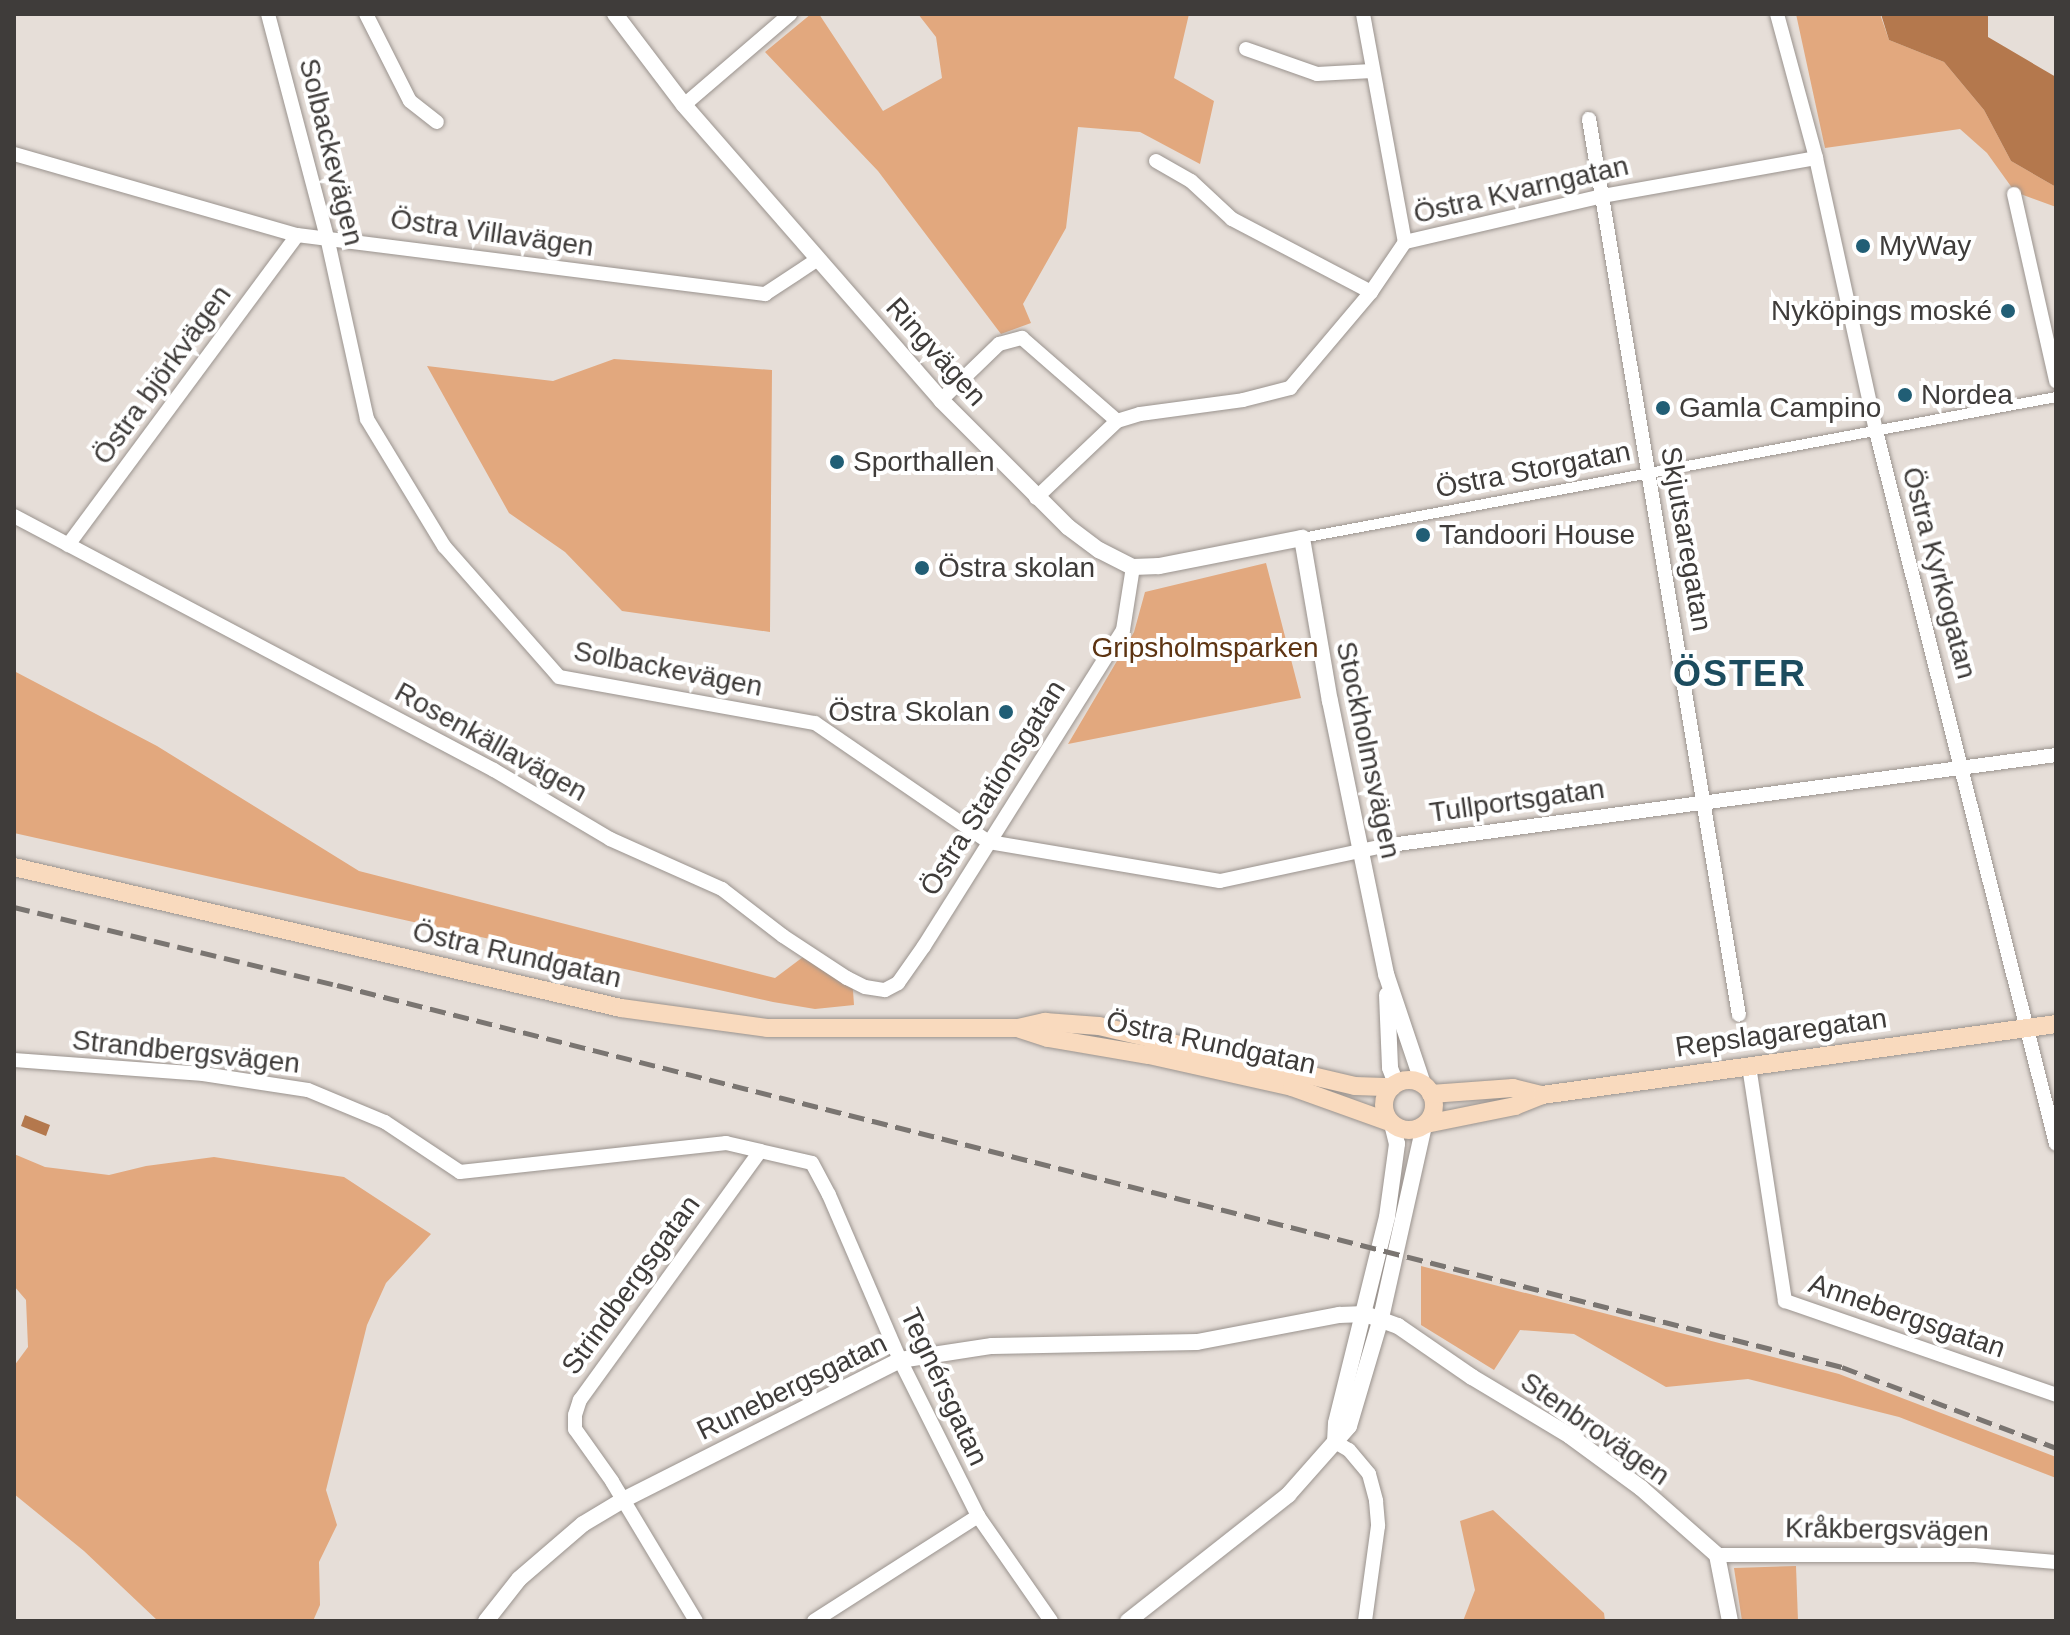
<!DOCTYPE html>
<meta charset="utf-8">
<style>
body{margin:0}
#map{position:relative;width:2070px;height:1635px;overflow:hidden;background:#e6ded8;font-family:Arial,sans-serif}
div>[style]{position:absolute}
.green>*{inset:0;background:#e2a87e}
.water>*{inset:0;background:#b4784d}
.roads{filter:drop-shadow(0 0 2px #9a938e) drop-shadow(0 0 2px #9a938e)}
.pedestrian>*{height:10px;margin:-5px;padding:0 5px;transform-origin:5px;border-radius:5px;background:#fff}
.minor>*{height:14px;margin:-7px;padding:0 7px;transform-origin:7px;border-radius:7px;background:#fff}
.tertiary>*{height:16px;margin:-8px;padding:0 8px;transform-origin:8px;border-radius:8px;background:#fff}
.secondary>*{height:18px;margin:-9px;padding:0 9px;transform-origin:9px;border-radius:9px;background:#f9dabe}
.secondary>.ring{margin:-9px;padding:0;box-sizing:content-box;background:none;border:18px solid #f9dabe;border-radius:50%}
.rail>*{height:5px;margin-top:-2.5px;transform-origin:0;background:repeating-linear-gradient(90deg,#7a7571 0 16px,transparent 0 24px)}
.dots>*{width:22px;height:22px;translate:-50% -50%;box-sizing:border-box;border:4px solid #fff;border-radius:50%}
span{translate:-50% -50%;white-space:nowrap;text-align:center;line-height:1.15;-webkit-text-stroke:8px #fff;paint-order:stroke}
.street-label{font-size:28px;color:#3f3c3a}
.poi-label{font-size:28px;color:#3f3c3a}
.left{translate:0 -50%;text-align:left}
.right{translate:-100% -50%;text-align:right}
.park-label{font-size:28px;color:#5d3412}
.district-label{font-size:36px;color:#1c4c5e;font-weight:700;letter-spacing:2px}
.frame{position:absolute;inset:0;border:16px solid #3f3c3a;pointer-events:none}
</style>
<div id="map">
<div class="green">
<i style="clip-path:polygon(811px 14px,819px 14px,883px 111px,942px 78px,936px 37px,918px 14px,1189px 14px,1174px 78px,1214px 101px,1200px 164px,1140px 132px,1078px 127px,1066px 228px,1023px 304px,1031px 323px,1001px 334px,878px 171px,765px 52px)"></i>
<i style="clip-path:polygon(1796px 14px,1880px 14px,1889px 40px,1944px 62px,1984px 110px,2011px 161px,2056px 187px,2056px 207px,2015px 192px,1987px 153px,1960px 129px,1825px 148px)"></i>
<i style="clip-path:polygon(614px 359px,772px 370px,770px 632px,622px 611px,565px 552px,509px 513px,427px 366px,553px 381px)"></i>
<i style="clip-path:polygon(1266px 563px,1301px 698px,1068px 744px,1134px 632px,1145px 592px)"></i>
<i style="clip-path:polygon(14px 671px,157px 746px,359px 871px,775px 978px,807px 954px,852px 976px,854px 1005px,815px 1009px,773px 1002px,14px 833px)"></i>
<i style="clip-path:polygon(14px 1154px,45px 1167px,109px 1175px,146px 1166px,214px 1157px,344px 1177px,431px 1234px,386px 1283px,367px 1325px,326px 1490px,337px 1525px,319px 1562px,320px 1605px,313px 1621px,158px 1621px,84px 1551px,14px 1494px,14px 1366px,28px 1347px,26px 1300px,14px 1286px)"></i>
<i style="clip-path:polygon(1421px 1266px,1839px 1374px,2056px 1457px,2056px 1478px,1899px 1417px,1748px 1379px,1666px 1387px,1574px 1334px,1520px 1330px,1494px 1370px,1421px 1325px)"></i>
<i style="clip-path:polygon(1493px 1510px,1604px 1613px,1605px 1621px,1463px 1621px,1475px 1590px,1460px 1521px)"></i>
<i style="clip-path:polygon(1796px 1566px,1798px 1621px,1742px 1621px,1734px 1568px)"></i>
</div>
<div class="water">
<i style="clip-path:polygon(1881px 14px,1988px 14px,1988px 37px,2056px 77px,2056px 187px,2011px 161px,1984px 110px,1944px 62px,1889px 40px)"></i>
<i style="clip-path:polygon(25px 1115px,50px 1125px,46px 1136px,21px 1126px)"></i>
</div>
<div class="roads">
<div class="pedestrian">
<i style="left:1302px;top:538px;width:767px;rotate:-10.59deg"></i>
</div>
<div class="minor">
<i style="left:268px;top:14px;width:231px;rotate:75.2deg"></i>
<i style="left:327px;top:237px;width:186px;rotate:77.6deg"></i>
<i style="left:367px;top:419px;width:149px;rotate:58.8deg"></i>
<i style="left:444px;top:546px;width:174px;rotate:48.7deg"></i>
<i style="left:559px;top:677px;width:260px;rotate:10.2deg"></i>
<i style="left:815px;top:723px;width:211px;rotate:34.4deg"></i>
<i style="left:989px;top:842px;width:234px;rotate:9.6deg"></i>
<i style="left:1220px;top:881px;width:167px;rotate:-12.1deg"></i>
<i style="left:1383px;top:846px;width:679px;rotate:-7.7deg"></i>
<i style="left:366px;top:14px;width:97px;rotate:63.2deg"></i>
<i style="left:410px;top:101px;width:34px;rotate:38deg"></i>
<i style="left:1363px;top:14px;width:232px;rotate:79.6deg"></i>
<i style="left:1777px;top:14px;width:149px;rotate:74.8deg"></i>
<i style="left:1816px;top:158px;width:280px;rotate:77.6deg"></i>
<i style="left:1876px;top:431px;width:735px;rotate:75.83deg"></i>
<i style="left:1246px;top:49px;width:75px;rotate:19.4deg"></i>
<i style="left:1317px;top:74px;width:55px;rotate:-3.1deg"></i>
<i style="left:684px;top:105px;width:140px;rotate:-40.6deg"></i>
<i style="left:1589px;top:119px;width:908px;rotate:80.5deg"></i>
<i style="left:14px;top:154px;width:294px;rotate:16deg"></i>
<i style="left:297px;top:235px;width:472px;rotate:7.2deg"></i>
<i style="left:765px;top:294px;width:64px;rotate:-33.4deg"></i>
<i style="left:1156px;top:161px;width:40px;rotate:29.7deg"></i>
<i style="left:1191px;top:181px;width:56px;rotate:42.8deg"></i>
<i style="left:1232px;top:219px;width:157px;rotate:27.7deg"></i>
<i style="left:2014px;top:194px;width:192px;rotate:77.3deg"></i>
<i style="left:941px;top:400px;width:81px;rotate:-44deg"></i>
<i style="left:999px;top:344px;width:24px;rotate:-15deg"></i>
<i style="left:1022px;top:338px;width:126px;rotate:41.1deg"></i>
<i style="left:1036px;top:498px;width:112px;rotate:-43.5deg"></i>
<i style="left:1117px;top:421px;width:24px;rotate:-17deg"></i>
<i style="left:1140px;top:414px;width:104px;rotate:-7.7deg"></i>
<i style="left:1243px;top:400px;width:49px;rotate:-14.3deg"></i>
<i style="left:1290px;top:388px;width:126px;rotate:-49.8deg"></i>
<i style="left:1371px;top:292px;width:60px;rotate:-55.8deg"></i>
<i style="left:1405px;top:242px;width:203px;rotate:-13.1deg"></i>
<i style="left:1603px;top:196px;width:216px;rotate:-10.1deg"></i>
<i style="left:14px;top:516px;width:543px;rotate:27.89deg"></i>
<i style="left:494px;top:770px;width:135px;rotate:30.7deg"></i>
<i style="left:610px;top:839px;width:123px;rotate:24.1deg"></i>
<i style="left:722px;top:889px;width:77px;rotate:37.6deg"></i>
<i style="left:783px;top:936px;width:77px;rotate:33.3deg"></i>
<i style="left:847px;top:978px;width:20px;rotate:27deg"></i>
<i style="left:865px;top:987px;width:20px;rotate:9deg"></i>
<i style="left:885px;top:990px;width:15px;rotate:-28deg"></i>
<i style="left:898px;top:983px;width:45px;rotate:-54.9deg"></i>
<i style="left:924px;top:946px;width:373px;rotate:-57.8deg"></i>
<i style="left:1123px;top:630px;width:64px;rotate:-81deg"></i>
<i style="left:68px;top:545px;width:385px;rotate:-53.5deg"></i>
<i style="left:14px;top:1060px;width:190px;rotate:4.2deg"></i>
<i style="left:203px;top:1074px;width:106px;rotate:8.7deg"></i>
<i style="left:308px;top:1090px;width:83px;rotate:22.6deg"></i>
<i style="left:385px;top:1122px;width:90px;rotate:33.7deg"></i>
<i style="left:460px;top:1172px;width:268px;rotate:-6.2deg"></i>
<i style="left:726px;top:1143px;width:35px;rotate:13deg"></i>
<i style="left:1749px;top:1066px;width:238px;rotate:81.3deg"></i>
<i style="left:1785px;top:1301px;width:287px;rotate:19.1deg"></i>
<i style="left:1335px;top:1442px;width:16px;rotate:30deg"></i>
<i style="left:1349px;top:1450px;width:31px;rotate:50deg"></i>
<i style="left:1369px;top:1474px;width:28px;rotate:75deg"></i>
<i style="left:1376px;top:1501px;width:25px;rotate:85deg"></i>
<i style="left:1378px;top:1526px;width:96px;rotate:97.8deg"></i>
<i style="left:1717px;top:1555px;width:257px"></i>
<i style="left:1974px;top:1555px;width:82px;rotate:4.9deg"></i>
<i style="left:696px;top:1621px;width:163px;rotate:-121deg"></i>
<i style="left:612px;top:1481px;width:64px;rotate:-125.4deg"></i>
<i style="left:575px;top:1429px;width:14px;rotate:-90deg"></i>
<i style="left:575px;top:1415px;width:16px;rotate:-72deg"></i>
<i style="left:580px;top:1400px;width:307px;rotate:-54.1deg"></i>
<i style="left:760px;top:1151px;width:53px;rotate:13deg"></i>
<i style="left:812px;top:1163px;width:36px;rotate:62deg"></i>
<i style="left:829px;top:1195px;width:180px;rotate:66.7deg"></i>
<i style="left:900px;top:1360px;width:174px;rotate:63.4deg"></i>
<i style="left:978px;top:1516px;width:128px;rotate:55.2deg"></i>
<i style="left:814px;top:1621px;width:195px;rotate:-32.6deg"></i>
</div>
<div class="tertiary">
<i style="left:615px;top:14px;width:114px;rotate:52.8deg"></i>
<i style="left:684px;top:105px;width:391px;rotate:48.9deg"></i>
<i style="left:941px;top:400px;width:180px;rotate:45deg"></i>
<i style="left:1068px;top:527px;width:39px;rotate:37deg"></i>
<i style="left:1099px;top:550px;width:38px;rotate:27deg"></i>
<i style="left:1133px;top:567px;width:26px;rotate:-2deg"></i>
<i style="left:1159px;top:566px;width:146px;rotate:-11.1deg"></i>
<i style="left:1302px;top:538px;width:165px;rotate:80.3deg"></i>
<i style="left:1330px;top:701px;width:279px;rotate:78.4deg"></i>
<i style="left:1386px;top:974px;width:116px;rotate:71.4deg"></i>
<i style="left:1387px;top:995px;width:73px;rotate:87.6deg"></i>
<i style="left:1390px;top:1068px;width:17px;rotate:69deg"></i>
<i style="left:1335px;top:1442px;width:19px;rotate:-87deg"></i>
<i style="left:1336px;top:1423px;width:212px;rotate:-76.1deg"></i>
<i style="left:1387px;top:1217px;width:74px;rotate:-82.2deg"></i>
<i style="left:1397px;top:1144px;width:21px;rotate:-104deg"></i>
<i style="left:486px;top:1621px;width:53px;rotate:-51.8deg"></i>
<i style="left:519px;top:1579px;width:84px;rotate:-40.7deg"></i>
<i style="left:583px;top:1524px;width:47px;rotate:-31deg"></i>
<i style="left:623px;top:1500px;width:310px;rotate:-26.8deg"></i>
<i style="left:900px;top:1360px;width:93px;rotate:-8.7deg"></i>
<i style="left:992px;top:1346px;width:205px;rotate:-1.1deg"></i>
<i style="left:1197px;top:1342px;width:145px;rotate:-10.8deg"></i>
<i style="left:1339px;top:1315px;width:26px;rotate:-2deg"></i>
<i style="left:1365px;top:1314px;width:35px;rotate:20deg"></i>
<i style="left:1398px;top:1326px;width:90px;rotate:34.6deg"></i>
<i style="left:1472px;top:1377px;width:114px;rotate:31deg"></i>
<i style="left:1570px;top:1436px;width:88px;rotate:36.2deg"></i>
<i style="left:1641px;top:1488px;width:101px;rotate:41.4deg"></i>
<i style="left:1717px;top:1555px;width:67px;rotate:78.9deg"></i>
<i style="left:1128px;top:1621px;width:204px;rotate:-38.2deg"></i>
<i style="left:1288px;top:1495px;width:92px;rotate:-48.5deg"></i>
<i style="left:1349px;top:1426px;width:113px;rotate:-73.5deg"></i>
<i style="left:1381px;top:1318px;width:197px;rotate:-77.4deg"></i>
</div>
<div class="secondary">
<i style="left:14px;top:867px;width:623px;rotate:13.08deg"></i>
<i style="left:621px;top:1008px;width:147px;rotate:7.8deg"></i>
<i style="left:767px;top:1028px;width:251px"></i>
<i style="left:1018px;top:1028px;width:28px;rotate:-13deg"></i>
<i style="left:1045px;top:1022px;width:54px;rotate:4.2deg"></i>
<i style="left:1099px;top:1026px;width:263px;rotate:13.2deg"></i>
<i style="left:1355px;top:1086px;width:37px;rotate:2deg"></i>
<i style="left:1020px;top:1029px;width:29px;rotate:18deg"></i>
<i style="left:1048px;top:1038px;width:102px;rotate:9.6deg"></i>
<i style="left:1149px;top:1055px;width:147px;rotate:12.6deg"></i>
<i style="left:1292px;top:1087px;width:103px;rotate:19.8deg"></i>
<i class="ring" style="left:1384px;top:1080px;width:32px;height:32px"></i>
<i style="left:1431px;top:1094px;width:82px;rotate:-4.2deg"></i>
<i style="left:1513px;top:1088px;width:30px;rotate:14deg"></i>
<i style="left:1426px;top:1124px;width:91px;rotate:-11.4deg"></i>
<i style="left:1515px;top:1106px;width:29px;rotate:-22deg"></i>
<i style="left:1542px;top:1095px;width:519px;rotate:-7.86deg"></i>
</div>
</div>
<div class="rail">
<i style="left:14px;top:907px;width:332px;rotate:13.6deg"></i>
<i style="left:337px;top:985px;width:1553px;rotate:14.24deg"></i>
<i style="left:1842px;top:1367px;width:229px;rotate:20.7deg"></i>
</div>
<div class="dots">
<i style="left:1863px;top:246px;background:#215e75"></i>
<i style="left:2008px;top:311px;background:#215e75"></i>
<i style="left:1905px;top:395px;background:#215e75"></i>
<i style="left:1663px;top:408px;background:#215e75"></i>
<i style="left:837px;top:462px;background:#215e75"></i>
<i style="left:1423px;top:535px;background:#215e75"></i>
<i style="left:922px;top:568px;background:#215e75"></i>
<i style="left:1006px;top:712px;background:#215e75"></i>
</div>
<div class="street-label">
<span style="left:331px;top:152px;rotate:76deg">Solbackevägen</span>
<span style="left:1521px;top:190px;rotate:-13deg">Östra Kvarngatan</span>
<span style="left:492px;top:233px;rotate:8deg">Östra Villavägen</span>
<span style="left:936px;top:352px;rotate:48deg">Ringvägen</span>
<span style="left:162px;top:375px;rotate:-54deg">Östra björkvägen</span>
<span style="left:1533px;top:470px;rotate:-11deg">Östra Storgatan</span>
<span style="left:1686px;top:539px;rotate:80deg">Skjutsaregatan</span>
<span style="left:1939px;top:573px;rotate:75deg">Östra Kyrkogatan</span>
<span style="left:668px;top:669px;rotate:11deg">Solbackevägen</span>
<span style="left:491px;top:742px;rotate:29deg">Rosenkällavägen</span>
<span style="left:1368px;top:750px;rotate:78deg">Stockholmsvägen</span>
<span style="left:993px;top:788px;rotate:-58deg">Östra Stationsgatan</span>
<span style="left:1517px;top:801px;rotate:-8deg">Tullportsgatan</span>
<span style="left:517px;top:955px;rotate:13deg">Östra Rundgatan</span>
<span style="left:1781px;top:1033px;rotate:-8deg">Repslagaregatan</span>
<span style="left:1211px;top:1043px;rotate:12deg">Östra Rundgatan</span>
<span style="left:186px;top:1052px;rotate:6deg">Strandbergsvägen</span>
<span style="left:631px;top:1285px;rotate:-54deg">Strindbergsgatan</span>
<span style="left:1907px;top:1316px;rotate:19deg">Annebergsgatan</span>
<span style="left:792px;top:1387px;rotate:-26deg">Runebergsgatan</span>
<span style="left:944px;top:1387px;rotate:65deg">Tegnérsgatan</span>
<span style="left:1595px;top:1429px;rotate:35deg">Stenbrovägen</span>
<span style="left:1887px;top:1530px;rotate:1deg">Kråkbergsvägen</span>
</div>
<div class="poi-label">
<span class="left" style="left:1879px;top:246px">MyWay</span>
<span class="right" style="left:1992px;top:311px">Nyköpings moské</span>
<span class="left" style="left:1921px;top:395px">Nordea</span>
<span class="left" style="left:1679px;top:408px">Gamla Campino</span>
<span class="left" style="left:853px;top:462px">Sporthallen</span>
<span class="left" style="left:1439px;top:535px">Tandoori House</span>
<span class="left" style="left:938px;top:568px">Östra skolan</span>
<span class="right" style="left:990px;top:712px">Östra Skolan</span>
</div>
<div class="park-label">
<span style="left:1205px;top:648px">Gripsholmsparken</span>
</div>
<div class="district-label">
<span style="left:1740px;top:674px">ÖSTER</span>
</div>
<div class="frame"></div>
</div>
